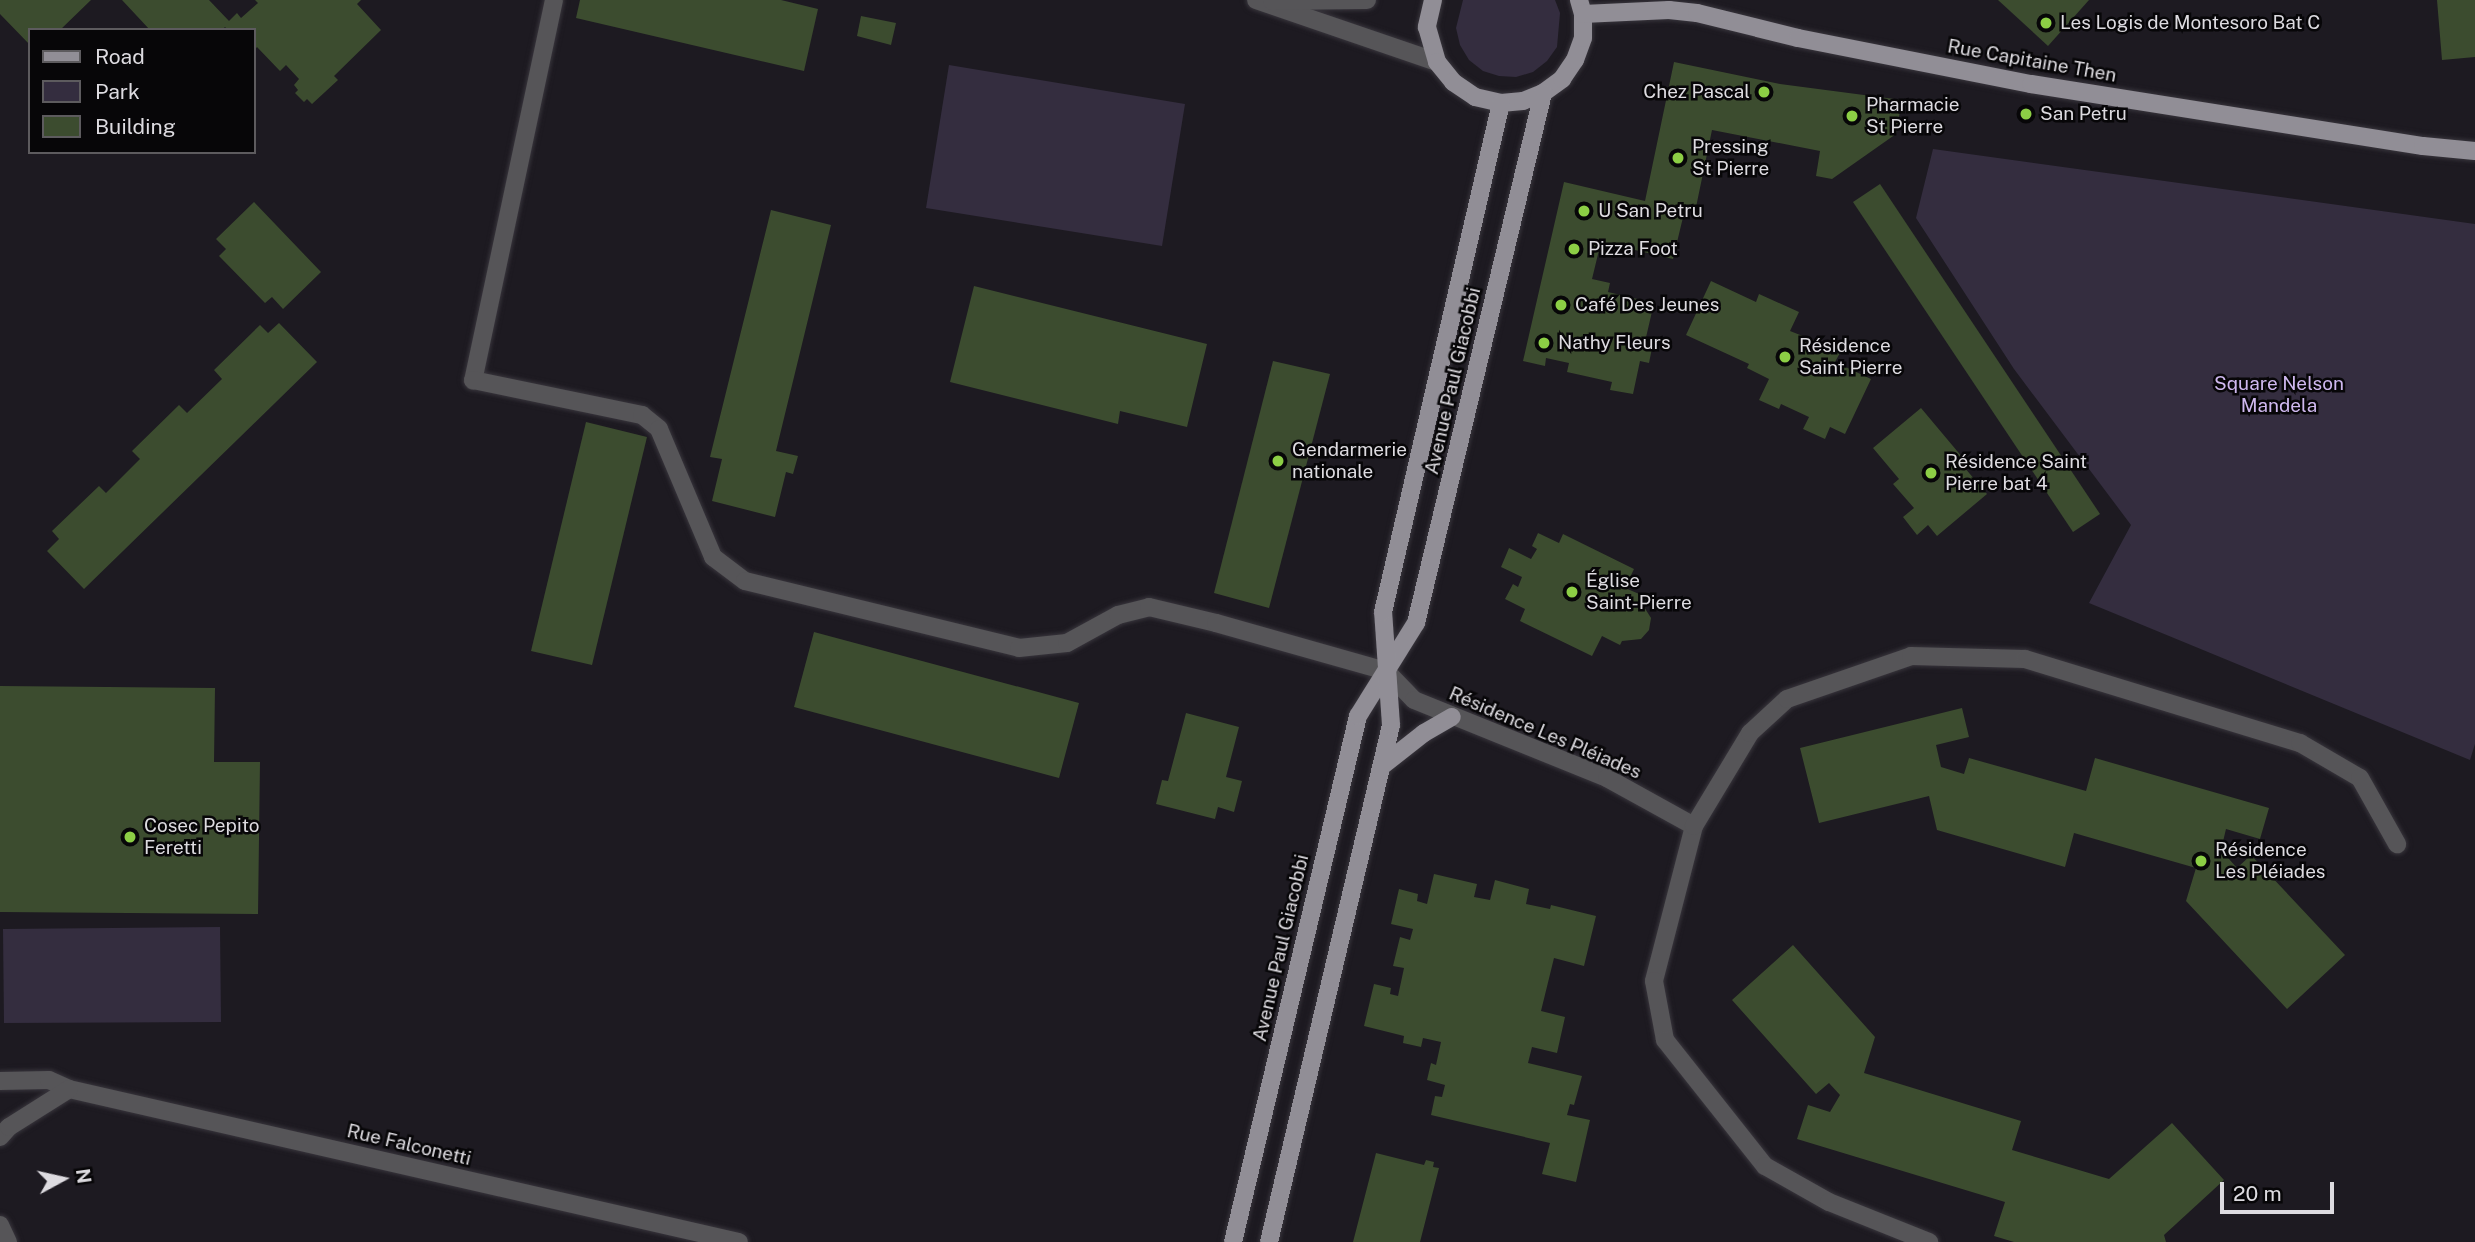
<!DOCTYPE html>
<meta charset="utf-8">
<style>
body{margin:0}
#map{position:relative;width:2475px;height:1242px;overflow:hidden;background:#1d1a21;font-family:"Public Sans",sans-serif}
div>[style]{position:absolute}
.green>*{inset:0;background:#342d3f}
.building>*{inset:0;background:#3c4c2f}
.roads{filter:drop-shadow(0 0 2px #38353c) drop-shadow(0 0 2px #38353c)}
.minor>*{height:18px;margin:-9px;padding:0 9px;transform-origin:9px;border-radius:9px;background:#565558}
.major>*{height:18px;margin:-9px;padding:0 9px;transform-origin:9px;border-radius:9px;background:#918e96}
.dots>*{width:19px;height:19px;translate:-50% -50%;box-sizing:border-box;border:4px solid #070608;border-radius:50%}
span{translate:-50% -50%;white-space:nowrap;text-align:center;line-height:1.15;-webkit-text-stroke:5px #070608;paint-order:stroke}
.poi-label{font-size:19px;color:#dddbe0}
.left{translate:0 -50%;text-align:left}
.right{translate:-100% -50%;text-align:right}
.street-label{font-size:19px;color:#dddbe0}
.park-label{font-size:19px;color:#cfb8ef}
.legend{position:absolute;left:28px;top:28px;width:228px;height:126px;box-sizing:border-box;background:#070608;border:2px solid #5d5b5e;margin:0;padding:9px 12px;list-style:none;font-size:21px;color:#dddbe0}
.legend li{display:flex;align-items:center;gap:14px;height:35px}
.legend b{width:35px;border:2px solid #5d5b5e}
.north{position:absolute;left:28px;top:1144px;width:70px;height:70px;-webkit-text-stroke:5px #070608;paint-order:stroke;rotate:82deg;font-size:19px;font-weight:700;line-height:28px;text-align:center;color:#dddbe0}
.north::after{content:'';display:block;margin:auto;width:24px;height:32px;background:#dddbe0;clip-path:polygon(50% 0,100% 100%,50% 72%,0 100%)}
.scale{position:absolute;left:2220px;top:1182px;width:114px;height:32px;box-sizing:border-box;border:4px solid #dddbe0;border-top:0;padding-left:9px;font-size:21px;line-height:24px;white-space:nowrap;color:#dddbe0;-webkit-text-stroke:5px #070608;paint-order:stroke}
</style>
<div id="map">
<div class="green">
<i style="clip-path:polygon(1463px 0,1555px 0,1560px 13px,1557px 47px,1547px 61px,1533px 72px,1516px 77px,1499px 76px,1483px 71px,1469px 60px,1460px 45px,1456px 28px)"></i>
<i style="clip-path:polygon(949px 65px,1185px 104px,1162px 246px,926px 208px)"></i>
<i style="clip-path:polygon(1933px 149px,2475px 224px,2475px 744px,2470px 760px,2089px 603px,2131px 525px,2014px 369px,1916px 218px)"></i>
<i style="clip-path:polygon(220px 927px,221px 1022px,4px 1023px,3px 929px)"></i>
</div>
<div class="building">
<i style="clip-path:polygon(0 0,91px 0,60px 30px,30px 30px,30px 45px,0 14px)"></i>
<i style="clip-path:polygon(122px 0,209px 0,229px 21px,237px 13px,241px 18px,258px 3px,255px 0,361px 0,357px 4px,381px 30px,334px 76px,338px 80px,312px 104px,307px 99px,304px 102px,295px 93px,298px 90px,294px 85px,299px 79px,286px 65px,280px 71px,257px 47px,254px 51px,254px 30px,228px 30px,225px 27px,222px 30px,150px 30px)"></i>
<i style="clip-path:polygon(580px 0,781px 0,818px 9px,804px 71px,576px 18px)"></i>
<i style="clip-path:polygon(1998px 0,2089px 0,2048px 46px)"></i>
<i style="clip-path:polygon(2437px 0,2475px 0,2475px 57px,2442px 60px)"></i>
<i style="clip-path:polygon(861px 16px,896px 23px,891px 45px,857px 36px)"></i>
<i style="clip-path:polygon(1674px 62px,1780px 84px,1902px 100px,1896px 134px,1832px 179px,1816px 176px,1820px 151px,1712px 130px,1695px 212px,1685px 209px,1673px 259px,1601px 242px,1592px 279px,1610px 283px,1608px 292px,1654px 303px,1644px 346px,1652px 348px,1649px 363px,1640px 361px,1633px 394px,1610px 390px,1612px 382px,1567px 372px,1569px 363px,1546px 358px,1545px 366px,1523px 361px,1564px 182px,1645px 201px)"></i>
<i style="clip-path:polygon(1880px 184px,2100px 514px,2073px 532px,1853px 202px)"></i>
<i style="clip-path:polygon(254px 202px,321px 272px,283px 309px,272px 297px,265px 303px,219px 256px,226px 249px,216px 239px)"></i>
<i style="clip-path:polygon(771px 210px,831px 225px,776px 451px,798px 456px,793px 474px,786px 472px,775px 517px,712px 501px,722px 459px,710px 457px)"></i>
<i style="clip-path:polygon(1711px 281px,1756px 302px,1759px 294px,1799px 312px,1790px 331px,1841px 351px,1835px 362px,1871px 379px,1845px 434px,1830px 427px,1825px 439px,1803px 429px,1809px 417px,1781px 404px,1779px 409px,1759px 400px,1769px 379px,1747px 368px,1749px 364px,1686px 335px)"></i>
<i style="clip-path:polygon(974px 286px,1207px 344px,1187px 427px,1120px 411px,1118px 424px,950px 382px)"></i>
<i style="clip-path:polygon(279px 323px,317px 362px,84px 589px,47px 551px,59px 539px,52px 531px,99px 486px,106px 493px,140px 459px,132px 451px,179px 405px,187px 413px,222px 379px,214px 370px,260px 325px,268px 333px)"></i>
<i style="clip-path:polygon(1273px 361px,1330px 374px,1269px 608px,1214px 593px)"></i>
<i style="clip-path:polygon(1921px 408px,1968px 464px,1964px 467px,1987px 494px,1937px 536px,1928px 525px,1917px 535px,1903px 517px,1914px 508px,1893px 484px,1899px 479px,1873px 448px)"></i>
<i style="clip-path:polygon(586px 422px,647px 437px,592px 665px,531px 651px)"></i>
<i style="clip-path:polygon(1538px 533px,1559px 543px,1563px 534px,1634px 569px,1625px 588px,1644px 596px,1641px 602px,1651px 618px,1649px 630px,1641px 639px,1622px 641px,1620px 645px,1602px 636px,1592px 656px,1520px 621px,1525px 609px,1505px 599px,1513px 584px,1518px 587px,1522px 577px,1501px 567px,1509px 548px,1531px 559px,1537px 549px,1532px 546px)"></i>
<i style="clip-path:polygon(814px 632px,1079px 703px,1059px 778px,794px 707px)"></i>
<i style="clip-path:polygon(0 686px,215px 688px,214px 762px,260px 762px,258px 914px,0 912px)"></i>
<i style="clip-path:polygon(1962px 708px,1969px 737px,1936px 745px,1941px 767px,1964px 774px,1969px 758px,2086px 791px,2095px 758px,2269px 808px,2260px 839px,2226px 829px,2221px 850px,2237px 868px,2251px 855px,2345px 955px,2287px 1009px,2186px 901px,2196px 868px,2074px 833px,2065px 867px,1937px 830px,1929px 796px,1819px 823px,1800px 748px)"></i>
<i style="clip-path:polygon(1186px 713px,1239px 727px,1226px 777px,1242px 781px,1234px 812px,1218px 807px,1215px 819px,1156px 804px,1162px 780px,1168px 781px)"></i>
<i style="clip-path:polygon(1434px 874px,1477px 884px,1474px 897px,1490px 900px,1495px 880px,1529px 889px,1526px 904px,1550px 909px,1551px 905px,1596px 916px,1584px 966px,1554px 958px,1541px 1011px,1565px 1017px,1557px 1053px,1532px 1047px,1528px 1063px,1582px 1076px,1574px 1105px,1570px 1104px,1567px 1115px,1590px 1120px,1576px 1182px,1542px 1174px,1550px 1143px,1431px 1115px,1435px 1096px,1442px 1097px,1445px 1085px,1427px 1080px,1431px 1063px,1436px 1065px,1441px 1042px,1423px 1038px,1421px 1047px,1403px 1043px,1404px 1036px,1364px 1026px,1374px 984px,1391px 988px,1390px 994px,1398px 996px,1404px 968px,1393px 966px,1400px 937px,1410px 940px,1413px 929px,1391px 924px,1399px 889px,1418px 894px,1417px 901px,1427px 904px)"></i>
<i style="clip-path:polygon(1793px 945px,1875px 1037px,1864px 1073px,2021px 1121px,2012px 1150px,2109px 1179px,2172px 1123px,2224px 1180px,2164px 1235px,2166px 1242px,2014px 1242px,1994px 1236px,2005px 1202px,1797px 1139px,1808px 1105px,1830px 1112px,1840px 1095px,1829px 1083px,1816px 1094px,1732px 1000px)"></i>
<i style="clip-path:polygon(1376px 1153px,1424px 1165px,1426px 1160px,1434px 1162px,1433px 1167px,1439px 1168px,1420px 1242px,1353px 1242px)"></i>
</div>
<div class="roads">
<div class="minor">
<i style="left:554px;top:0;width:389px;rotate:102deg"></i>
<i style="left:473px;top:380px;width:173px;rotate:11.7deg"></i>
<i style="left:642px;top:415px;width:22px;rotate:39deg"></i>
<i style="left:659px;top:429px;width:139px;rotate:67.1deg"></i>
<i style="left:713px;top:557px;width:40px;rotate:37deg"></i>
<i style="left:745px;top:581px;width:282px;rotate:13.7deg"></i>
<i style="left:1019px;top:648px;width:48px;rotate:-5.9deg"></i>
<i style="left:1067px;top:643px;width:58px;rotate:-28.8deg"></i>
<i style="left:1118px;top:615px;width:32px;rotate:-14deg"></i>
<i style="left:1149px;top:607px;width:69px;rotate:13.4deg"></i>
<i style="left:1216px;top:623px;width:177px;rotate:15.8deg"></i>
<i style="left:1386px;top:671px;width:40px;rotate:46deg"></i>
<i style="left:1414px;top:700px;width:208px;rotate:22deg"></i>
<i style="left:1607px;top:778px;width:99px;rotate:28.9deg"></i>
<i style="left:1694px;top:826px;width:160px;rotate:104.5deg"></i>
<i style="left:1654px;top:981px;width:60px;rotate:79.4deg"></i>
<i style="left:1665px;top:1040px;width:161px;rotate:51.6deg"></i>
<i style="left:1765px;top:1166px;width:73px;rotate:29.4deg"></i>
<i style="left:1829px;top:1202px;width:108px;rotate:21.8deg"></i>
<i style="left:1256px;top:0;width:191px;rotate:18.9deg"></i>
<i style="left:1272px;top:1px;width:95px;rotate:-0.6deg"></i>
<i style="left:1694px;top:826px;width:109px;rotate:-58.9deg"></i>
<i style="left:1750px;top:733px;width:50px;rotate:-42.6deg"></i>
<i style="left:1787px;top:699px;width:131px;rotate:-19.1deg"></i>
<i style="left:1911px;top:656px;width:114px;rotate:1.5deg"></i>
<i style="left:2025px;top:659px;width:288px;rotate:17deg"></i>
<i style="left:2300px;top:743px;width:69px;rotate:30.3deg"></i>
<i style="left:2360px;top:778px;width:76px;rotate:60.7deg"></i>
<i style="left:0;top:1081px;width:49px;rotate:-1.2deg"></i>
<i style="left:49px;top:1080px;width:22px;rotate:24deg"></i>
<i style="left:69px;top:1089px;width:687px;rotate:12.86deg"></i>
<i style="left:0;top:1137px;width:13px;rotate:-48deg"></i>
<i style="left:9px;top:1127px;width:71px;rotate:-32.3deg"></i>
<i style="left:0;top:1225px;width:19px;rotate:65deg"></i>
</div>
<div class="major">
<i style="left:1433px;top:0;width:28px;rotate:103deg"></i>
<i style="left:1427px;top:27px;width:36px;rotate:74deg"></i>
<i style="left:1437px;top:62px;width:26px;rotate:51deg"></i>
<i style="left:1453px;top:82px;width:27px;rotate:34deg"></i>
<i style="left:1475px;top:97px;width:27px;rotate:13deg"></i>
<i style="left:1501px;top:103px;width:22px;rotate:-5deg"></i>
<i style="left:1523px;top:101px;width:22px;rotate:-22deg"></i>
<i style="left:1543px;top:93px;width:24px;rotate:-36deg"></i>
<i style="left:1562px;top:79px;width:23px;rotate:-56deg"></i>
<i style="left:1575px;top:60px;width:23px;rotate:-70deg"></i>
<i style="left:1583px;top:38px;width:24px;rotate:-90deg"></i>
<i style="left:1583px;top:14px;width:15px;rotate:-106deg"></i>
<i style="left:1583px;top:14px;width:86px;rotate:-2.7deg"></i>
<i style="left:1669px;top:10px;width:28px;rotate:6deg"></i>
<i style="left:1697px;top:13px;width:104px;rotate:13.9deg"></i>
<i style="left:1798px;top:38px;width:237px;rotate:11.2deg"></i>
<i style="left:2031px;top:84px;width:397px;rotate:9deg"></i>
<i style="left:2423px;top:146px;width:52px;rotate:5.5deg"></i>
<i style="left:1382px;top:766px;width:53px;rotate:-38.2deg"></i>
<i style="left:1424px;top:733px;width:32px;rotate:-30deg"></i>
<i style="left:1233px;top:1242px;width:541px;rotate:-76.63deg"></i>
<i style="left:1358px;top:716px;width:110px;rotate:-58.1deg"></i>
<i style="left:1416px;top:623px;width:545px;rotate:-76.52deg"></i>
<i style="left:1269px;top:1242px;width:531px;rotate:-76.72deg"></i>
<i style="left:1391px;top:725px;width:113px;rotate:-94deg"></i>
<i style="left:1383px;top:612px;width:522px;rotate:-76.95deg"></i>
</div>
</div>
<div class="dots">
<i style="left:2046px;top:23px;background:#8cce45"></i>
<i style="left:1764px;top:92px;background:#8cce45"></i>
<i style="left:2026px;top:114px;background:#8cce45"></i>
<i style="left:1852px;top:116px;background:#8cce45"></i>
<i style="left:1678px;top:158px;background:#8cce45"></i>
<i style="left:1584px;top:211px;background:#8cce45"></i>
<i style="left:1574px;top:249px;background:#8cce45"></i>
<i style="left:1561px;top:305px;background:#8cce45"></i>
<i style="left:1544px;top:343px;background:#8cce45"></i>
<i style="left:1785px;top:357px;background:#8cce45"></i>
<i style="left:1278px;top:461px;background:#8cce45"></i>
<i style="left:1931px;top:473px;background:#8cce45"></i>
<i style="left:1572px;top:592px;background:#8cce45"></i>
<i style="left:130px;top:837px;background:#8cce45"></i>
<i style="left:2201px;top:861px;background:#8cce45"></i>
</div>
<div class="poi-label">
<span class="left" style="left:2060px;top:23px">Les Logis de Montesoro Bat C</span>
<span class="right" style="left:1750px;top:92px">Chez Pascal</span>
<span class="left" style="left:1866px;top:116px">Pharmacie<br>St Pierre</span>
<span class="left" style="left:2040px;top:114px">San Petru</span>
<span class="left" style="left:1692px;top:158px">Pressing<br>St Pierre</span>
<span class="left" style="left:1598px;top:211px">U San Petru</span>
<span class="left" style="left:1588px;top:249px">Pizza Foot</span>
<span class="left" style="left:1575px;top:305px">Café Des Jeunes</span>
<span class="left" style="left:1558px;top:343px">Nathy Fleurs</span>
<span class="left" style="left:1799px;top:357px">Résidence<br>Saint Pierre</span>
<span class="left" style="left:1292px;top:461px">Gendarmerie<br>nationale</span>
<span class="left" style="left:1945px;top:473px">Résidence Saint<br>Pierre bat 4</span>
<span class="left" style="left:1586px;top:592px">Église<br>Saint-Pierre</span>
<span class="left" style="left:144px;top:837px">Cosec Pepito<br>Feretti</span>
<span class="left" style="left:2215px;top:861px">Résidence<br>Les Pléiades</span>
</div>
<div class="street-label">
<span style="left:2032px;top:61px;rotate:10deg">Rue Capitaine Then</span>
<span style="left:1453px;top:381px;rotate:-77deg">Avenue Paul Giacobbi</span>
<span style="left:1545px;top:733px;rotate:23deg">Résidence Les Pléiades</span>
<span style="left:1281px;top:948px;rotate:-77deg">Avenue Paul Giacobbi</span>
<span style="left:409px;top:1145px;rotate:13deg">Rue Falconetti</span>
</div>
<div class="park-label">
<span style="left:2279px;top:395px">Square Nelson<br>Mandela</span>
</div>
<ul class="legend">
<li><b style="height:9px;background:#918e96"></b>Road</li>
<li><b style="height:19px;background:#342d3f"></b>Park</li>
<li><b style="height:19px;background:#3c4c2f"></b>Building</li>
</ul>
<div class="north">N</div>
<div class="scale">20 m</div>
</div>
